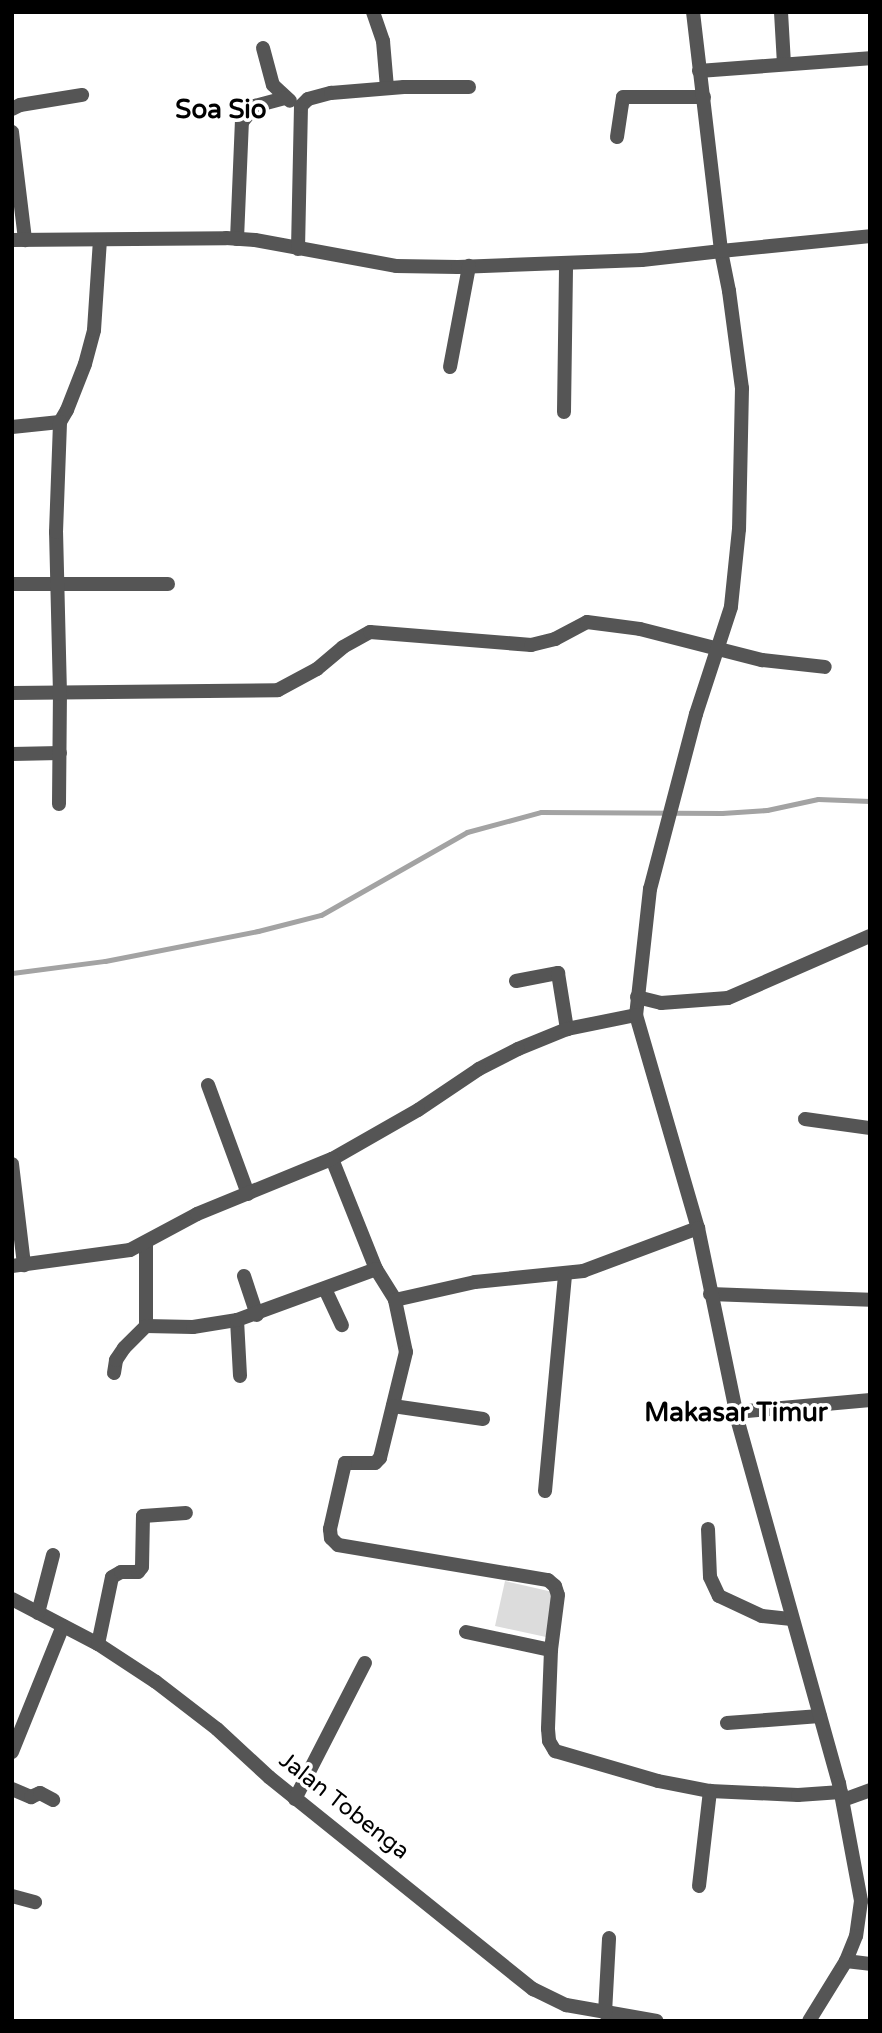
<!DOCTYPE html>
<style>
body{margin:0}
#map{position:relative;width:882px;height:2033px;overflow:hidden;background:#fff;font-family:"Varela Round",sans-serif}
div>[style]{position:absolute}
.green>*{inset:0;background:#dcdcdc}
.stream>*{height:5px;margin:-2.5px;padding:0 2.5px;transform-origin:2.5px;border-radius:2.5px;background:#a3a3a3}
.minor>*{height:14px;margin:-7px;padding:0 7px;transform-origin:7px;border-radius:7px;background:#555}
.tertiary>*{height:14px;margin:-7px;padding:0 7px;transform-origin:7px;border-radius:7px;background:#555}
span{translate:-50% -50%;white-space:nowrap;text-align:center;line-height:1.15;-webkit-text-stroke:7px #fff;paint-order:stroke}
.street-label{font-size:23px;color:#000}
.quarter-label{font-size:26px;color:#000;font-weight:700}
.frame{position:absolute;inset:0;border:14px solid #000;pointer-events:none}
</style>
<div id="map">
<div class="green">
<i style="clip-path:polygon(505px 1581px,557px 1593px,546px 1637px,495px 1626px)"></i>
</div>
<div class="stream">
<i style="left:12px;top:973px;width:94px;rotate:-7.4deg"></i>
<i style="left:105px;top:961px;width:156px;rotate:-11.1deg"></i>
<i style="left:258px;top:931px;width:65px;rotate:-14.3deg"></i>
<i style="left:321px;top:915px;width:168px;rotate:-29.6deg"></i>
<i style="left:467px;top:832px;width:77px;rotate:-15.1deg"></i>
<i style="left:541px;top:812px;width:181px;rotate:0.3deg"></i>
<i style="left:722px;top:813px;width:45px;rotate:-3.8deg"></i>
<i style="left:767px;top:810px;width:52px;rotate:-12.2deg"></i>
<i style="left:818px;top:799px;width:52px;rotate:2.2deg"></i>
</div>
<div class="minor">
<i style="left:373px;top:12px;width:31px;rotate:71deg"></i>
<i style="left:383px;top:41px;width:47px;rotate:85.1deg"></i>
<i style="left:781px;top:12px;width:52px;rotate:86.7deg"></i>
<i style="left:263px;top:48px;width:38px;rotate:75deg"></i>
<i style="left:273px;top:85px;width:23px;rotate:43deg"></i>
<i style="left:699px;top:71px;width:171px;rotate:-4.3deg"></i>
<i style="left:12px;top:109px;width:9px;rotate:-27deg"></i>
<i style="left:20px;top:105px;width:63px;rotate:-9.2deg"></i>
<i style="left:12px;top:132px;width:109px;rotate:83.1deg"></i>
<i style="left:617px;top:137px;width:40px;rotate:-81.5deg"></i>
<i style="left:623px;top:97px;width:81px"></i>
<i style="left:237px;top:239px;width:117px;rotate:-87.6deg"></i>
<i style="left:242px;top:122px;width:21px;rotate:-51deg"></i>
<i style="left:255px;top:106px;width:30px;rotate:-15deg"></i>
<i style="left:12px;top:240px;width:214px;rotate:-0.5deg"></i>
<i style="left:226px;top:238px;width:29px;rotate:4deg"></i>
<i style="left:255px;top:240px;width:143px;rotate:10.4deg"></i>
<i style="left:396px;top:266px;width:62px;rotate:0.9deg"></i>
<i style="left:458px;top:267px;width:184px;rotate:-2.2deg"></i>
<i style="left:642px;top:260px;width:80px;rotate:-6.5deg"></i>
<i style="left:298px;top:249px;width:143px;rotate:-88.8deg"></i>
<i style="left:301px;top:106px;width:10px;rotate:-45deg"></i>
<i style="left:308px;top:99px;width:24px;rotate:-15deg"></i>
<i style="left:331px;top:93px;width:73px;rotate:-4.7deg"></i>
<i style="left:404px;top:87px;width:65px"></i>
<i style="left:450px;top:367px;width:103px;rotate:-79.3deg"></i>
<i style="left:564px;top:412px;width:148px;rotate:-89.2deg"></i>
<i style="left:12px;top:427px;width:48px;rotate:-5.9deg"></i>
<i style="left:60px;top:422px;width:14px;rotate:-60deg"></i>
<i style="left:67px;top:410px;width:49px;rotate:-68.6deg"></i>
<i style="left:85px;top:364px;width:35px;rotate:-75deg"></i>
<i style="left:94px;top:330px;width:90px;rotate:-86.2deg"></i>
<i style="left:12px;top:584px;width:156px"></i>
<i style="left:12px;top:693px;width:266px;rotate:-0.6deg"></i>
<i style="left:278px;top:690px;width:44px;rotate:-28.3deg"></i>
<i style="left:317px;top:669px;width:34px;rotate:-40deg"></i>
<i style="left:343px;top:647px;width:31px;rotate:-29deg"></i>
<i style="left:370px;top:632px;width:162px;rotate:4.6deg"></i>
<i style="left:531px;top:645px;width:25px;rotate:-14deg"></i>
<i style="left:555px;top:639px;width:36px;rotate:-28deg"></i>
<i style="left:587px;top:622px;width:53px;rotate:7.5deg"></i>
<i style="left:640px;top:629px;width:126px;rotate:14.3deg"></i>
<i style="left:762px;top:660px;width:63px;rotate:6.3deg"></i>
<i style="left:12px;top:754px;width:48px;rotate:-1.2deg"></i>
<i style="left:59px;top:804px;width:110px;rotate:-89.5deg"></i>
<i style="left:60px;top:694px;width:162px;rotate:-91.4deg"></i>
<i style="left:56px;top:532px;width:110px;rotate:-87.9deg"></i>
<i style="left:516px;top:981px;width:43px;rotate:-10.8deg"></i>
<i style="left:558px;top:973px;width:57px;rotate:80.9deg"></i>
<i style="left:637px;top:997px;width:25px;rotate:14deg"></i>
<i style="left:661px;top:1003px;width:67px;rotate:-4.3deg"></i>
<i style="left:728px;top:998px;width:155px;rotate:-23.6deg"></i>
<i style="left:636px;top:1015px;width:70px;rotate:168.5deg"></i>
<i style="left:567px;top:1029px;width:53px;rotate:157.8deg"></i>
<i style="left:518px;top:1049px;width:44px;rotate:152.9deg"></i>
<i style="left:479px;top:1069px;width:73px;rotate:146.1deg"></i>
<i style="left:418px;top:1110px;width:99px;rotate:150.3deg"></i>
<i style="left:332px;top:1159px;width:118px;rotate:68.2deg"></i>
<i style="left:376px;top:1269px;width:36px;rotate:58deg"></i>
<i style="left:395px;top:1300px;width:82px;rotate:-12.7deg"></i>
<i style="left:475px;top:1282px;width:109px;rotate:-5.8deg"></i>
<i style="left:583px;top:1271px;width:123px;rotate:-20.5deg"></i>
<i style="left:208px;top:1085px;width:116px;rotate:69.8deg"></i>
<i style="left:805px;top:1119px;width:66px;rotate:7.9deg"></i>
<i style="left:12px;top:1164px;width:102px;rotate:83.2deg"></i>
<i style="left:146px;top:1244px;width:82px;rotate:90deg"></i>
<i style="left:12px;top:1266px;width:119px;rotate:-7.7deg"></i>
<i style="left:130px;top:1250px;width:76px;rotate:-28.2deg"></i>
<i style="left:197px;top:1214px;width:146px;rotate:-22.2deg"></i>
<i style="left:244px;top:1276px;width:41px;rotate:71.6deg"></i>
<i style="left:325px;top:1289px;width:40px;rotate:65deg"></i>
<i style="left:710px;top:1294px;width:160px;rotate:2.1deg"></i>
<i style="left:395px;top:1300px;width:53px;rotate:78.1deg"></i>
<i style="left:406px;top:1352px;width:109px;rotate:103.8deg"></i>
<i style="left:380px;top:1458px;width:7px;rotate:135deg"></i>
<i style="left:375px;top:1463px;width:30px;rotate:180deg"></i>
<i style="left:345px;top:1463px;width:68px;rotate:102.8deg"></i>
<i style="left:330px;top:1529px;width:9px;rotate:84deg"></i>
<i style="left:331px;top:1538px;width:10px;rotate:45deg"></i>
<i style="left:338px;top:1545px;width:213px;rotate:9.5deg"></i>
<i style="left:548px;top:1580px;width:9px;rotate:41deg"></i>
<i style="left:555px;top:1586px;width:9px;rotate:72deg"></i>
<i style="left:558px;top:1595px;width:55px;rotate:97.3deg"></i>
<i style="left:237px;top:1320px;width:56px;rotate:86.9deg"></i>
<i style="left:114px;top:1373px;width:13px;rotate:-81deg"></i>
<i style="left:116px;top:1360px;width:14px;rotate:-56deg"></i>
<i style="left:124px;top:1348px;width:31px;rotate:-45deg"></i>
<i style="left:146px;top:1326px;width:47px;rotate:1.2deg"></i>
<i style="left:193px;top:1327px;width:45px;rotate:-9deg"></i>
<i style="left:237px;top:1320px;width:148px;rotate:-20.1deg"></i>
<i style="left:393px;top:1406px;width:91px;rotate:8.2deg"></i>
<i style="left:736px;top:1412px;width:135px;rotate:-5.1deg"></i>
<i style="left:545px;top:1491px;width:217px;rotate:-84.7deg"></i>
<i style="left:708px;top:1529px;width:48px;rotate:87.6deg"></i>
<i style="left:710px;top:1577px;width:21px;rotate:65deg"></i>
<i style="left:719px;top:1596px;width:47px;rotate:24.9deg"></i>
<i style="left:762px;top:1616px;width:30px;rotate:6deg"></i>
<i style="left:12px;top:1599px;width:97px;rotate:27.6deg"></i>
<i style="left:98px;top:1644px;width:69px;rotate:33.2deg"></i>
<i style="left:156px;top:1682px;width:77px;rotate:37.6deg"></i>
<i style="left:217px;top:1729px;width:71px;rotate:42.7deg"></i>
<i style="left:269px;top:1777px;width:339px;rotate:38.8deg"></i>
<i style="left:533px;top:1989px;width:37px;rotate:26deg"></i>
<i style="left:566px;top:2005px;width:92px;rotate:10deg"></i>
<i style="left:38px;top:1613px;width:60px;rotate:-75.5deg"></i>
<i style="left:466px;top:1632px;width:87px;rotate:12deg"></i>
<i style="left:551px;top:1650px;width:79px;rotate:92.2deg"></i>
<i style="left:548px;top:1729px;width:12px;rotate:85deg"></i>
<i style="left:549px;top:1741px;width:12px;rotate:59deg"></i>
<i style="left:555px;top:1751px;width:107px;rotate:16.2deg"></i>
<i style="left:658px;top:1781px;width:53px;rotate:10.9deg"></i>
<i style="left:710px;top:1791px;width:88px;rotate:2.6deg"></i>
<i style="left:798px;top:1795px;width:43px;rotate:-4deg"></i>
<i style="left:98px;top:1644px;width:68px;rotate:-78.2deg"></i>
<i style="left:112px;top:1577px;width:10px;rotate:-29deg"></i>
<i style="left:121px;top:1572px;width:17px"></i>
<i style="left:138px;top:1572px;width:6px;rotate:-51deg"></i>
<i style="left:142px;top:1567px;width:51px;rotate:-88.9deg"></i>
<i style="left:143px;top:1516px;width:43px;rotate:-4deg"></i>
<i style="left:727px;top:1723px;width:93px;rotate:-4.3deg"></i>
<i style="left:12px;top:1752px;width:136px;rotate:-68deg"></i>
<i style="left:12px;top:1789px;width:21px;rotate:23deg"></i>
<i style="left:31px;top:1797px;width:10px;rotate:-24deg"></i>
<i style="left:40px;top:1793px;width:15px;rotate:28deg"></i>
<i style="left:295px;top:1799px;width:153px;rotate:-62.8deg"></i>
<i style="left:843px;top:1800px;width:29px;rotate:-20deg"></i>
<i style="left:699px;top:1886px;width:96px;rotate:-83.4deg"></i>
<i style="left:12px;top:1896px;width:24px;rotate:15deg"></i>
<i style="left:846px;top:1961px;width:24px;rotate:7deg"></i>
<i style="left:605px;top:2013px;width:75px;rotate:-86.9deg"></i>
</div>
<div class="tertiary">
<i style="left:693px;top:12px;width:241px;rotate:83.3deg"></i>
<i style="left:721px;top:251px;width:41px;rotate:78.7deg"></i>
<i style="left:729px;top:291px;width:98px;rotate:82.4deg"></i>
<i style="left:742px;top:388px;width:141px;rotate:91.2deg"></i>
<i style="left:739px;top:529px;width:78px;rotate:95.9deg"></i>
<i style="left:731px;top:607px;width:113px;rotate:108.1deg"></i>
<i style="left:696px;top:714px;width:181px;rotate:104.7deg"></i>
<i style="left:650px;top:889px;width:127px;rotate:96.3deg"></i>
<i style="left:636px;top:1015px;width:222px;rotate:73.8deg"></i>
<i style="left:698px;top:1228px;width:198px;rotate:78.3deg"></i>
<i style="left:738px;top:1422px;width:375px;rotate:74.4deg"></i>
<i style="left:839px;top:1783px;width:120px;rotate:79.4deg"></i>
<i style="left:861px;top:1901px;width:35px;rotate:98deg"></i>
<i style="left:856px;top:1936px;width:27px;rotate:112deg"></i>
<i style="left:846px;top:1961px;width:70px;rotate:121.7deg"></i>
<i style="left:721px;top:251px;width:150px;rotate:-5.7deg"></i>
</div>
<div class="street-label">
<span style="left:344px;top:1806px;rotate:38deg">Jalan Tobenga</span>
</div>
<div class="quarter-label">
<span style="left:221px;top:110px">Soa Sio</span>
<span style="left:736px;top:1413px">Makasar Timur</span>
</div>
<div class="frame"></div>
</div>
